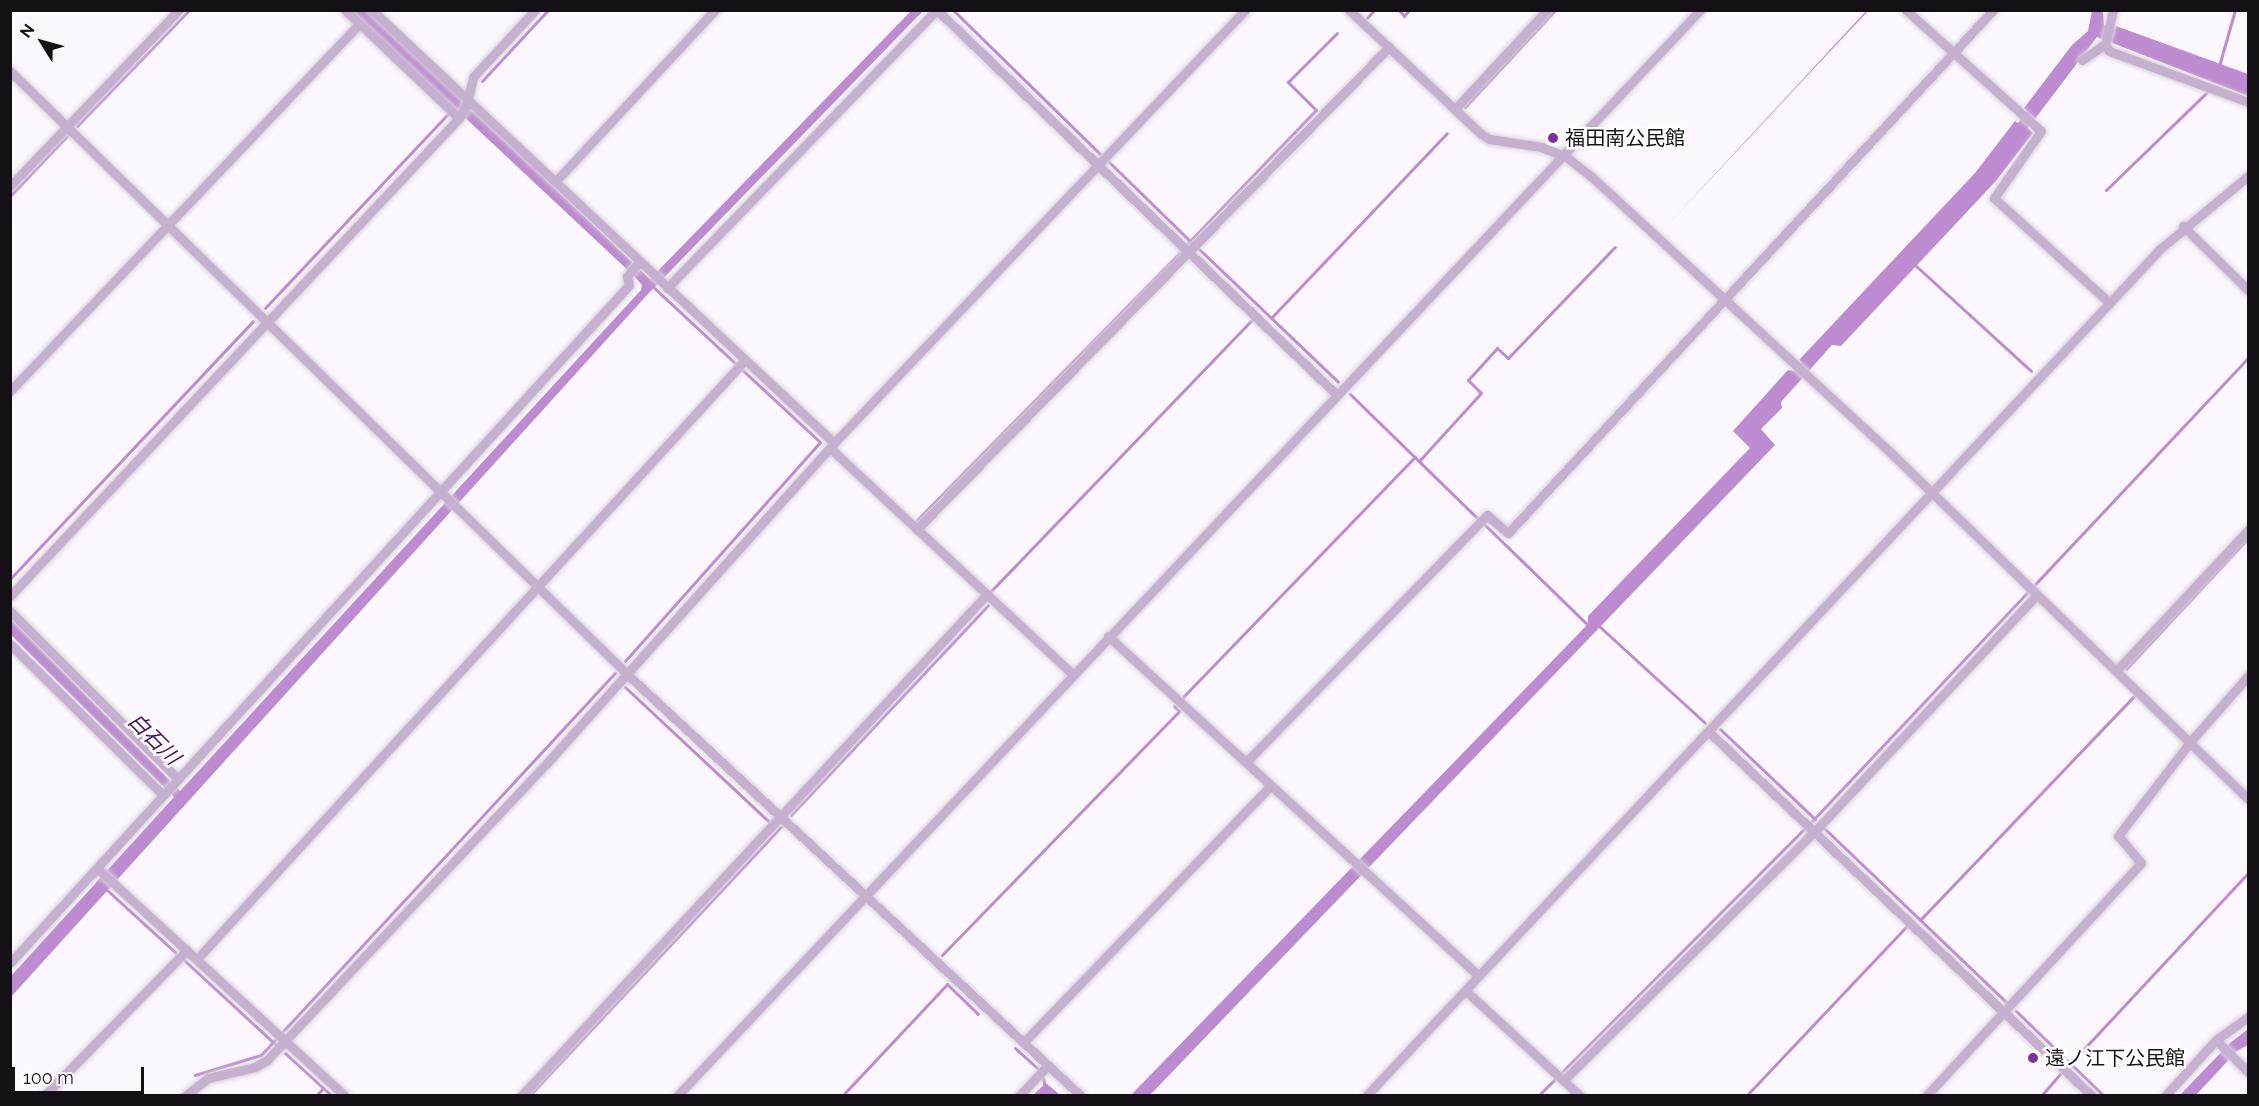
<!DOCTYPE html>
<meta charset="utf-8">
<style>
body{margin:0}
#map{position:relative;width:2259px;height:1106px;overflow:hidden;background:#fcf7fe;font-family:Raleway,"Noto Sans JP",sans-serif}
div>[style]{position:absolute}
.water>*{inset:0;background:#bd8cd0}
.stream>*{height:3px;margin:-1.5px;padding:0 1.5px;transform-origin:1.5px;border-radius:1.5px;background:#bd8cd0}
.roads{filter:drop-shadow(0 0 2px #d7d2d9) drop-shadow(0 0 2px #d7d2d9)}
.minor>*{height:9px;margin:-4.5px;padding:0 4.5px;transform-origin:4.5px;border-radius:4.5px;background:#c6b0cf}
.dots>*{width:16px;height:16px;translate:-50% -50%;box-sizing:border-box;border:3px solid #fff;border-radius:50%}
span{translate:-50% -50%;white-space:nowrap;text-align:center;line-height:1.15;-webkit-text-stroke:5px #fff;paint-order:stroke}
.poi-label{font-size:20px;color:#141116}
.left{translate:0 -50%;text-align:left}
.water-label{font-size:21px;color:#4a0b5e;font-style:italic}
.frame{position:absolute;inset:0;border:12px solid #141116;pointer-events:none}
.north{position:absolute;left:12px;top:12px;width:60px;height:60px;-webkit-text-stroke:4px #fff;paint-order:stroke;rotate:307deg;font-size:16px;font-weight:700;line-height:24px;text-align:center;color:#141116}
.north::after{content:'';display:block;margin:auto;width:21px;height:27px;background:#141116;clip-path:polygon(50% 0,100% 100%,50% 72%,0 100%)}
.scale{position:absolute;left:12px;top:1067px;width:132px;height:27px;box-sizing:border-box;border:3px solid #141116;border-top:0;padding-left:8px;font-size:18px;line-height:21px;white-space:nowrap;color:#141116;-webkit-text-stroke:4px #fff;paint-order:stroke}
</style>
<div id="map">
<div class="water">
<i style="clip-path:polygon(1866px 10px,1868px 11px,1662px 231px,1866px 11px)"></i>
<i style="clip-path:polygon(351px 11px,368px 11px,650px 279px,911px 11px,923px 11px,647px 295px,11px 997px,10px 977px,174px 797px,11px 635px,11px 619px,180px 791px,641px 290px,642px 285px,632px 274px)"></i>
<i style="clip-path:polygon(2092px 11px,2103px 11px,2104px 25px,2115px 29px,2116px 26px,2248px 74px,2248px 96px,2097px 37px,2028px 128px,2033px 133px,1995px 182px,1841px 346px,1832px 345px,1781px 402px,1782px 408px,1761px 429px,1775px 445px,1150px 1095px,1130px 1096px,1588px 624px,1588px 616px,1750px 448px,1733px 431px,1788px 370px,1795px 371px,1802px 363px,1799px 360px,1975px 173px,2015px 121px,2018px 123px,2027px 111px,2024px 108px,2072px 45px,2088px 31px)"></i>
<i style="clip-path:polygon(2248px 1029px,2248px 1045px,2237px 1051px,2196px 1095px,2179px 1096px,2230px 1043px)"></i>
<i style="clip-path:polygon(1046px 1083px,1060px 1095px,1033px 1095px)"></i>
</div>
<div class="stream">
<i style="left:953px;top:10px;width:206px;rotate:44.4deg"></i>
<i style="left:1399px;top:10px;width:8px;rotate:50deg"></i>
<i style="left:1404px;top:16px;width:8px;rotate:-50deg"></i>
<i style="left:1367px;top:18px;width:11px;rotate:-49deg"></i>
<i style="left:2219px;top:66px;width:58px;rotate:-74.1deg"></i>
<i style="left:482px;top:81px;width:97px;rotate:-47.1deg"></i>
<i style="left:1465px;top:107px;width:132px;rotate:-47.1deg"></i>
<i style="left:77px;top:126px;width:161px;rotate:-46deg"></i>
<i style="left:1109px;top:162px;width:113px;rotate:44.3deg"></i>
<i style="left:2106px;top:190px;width:141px;rotate:-44.1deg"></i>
<i style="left:10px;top:196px;width:83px;rotate:-46.5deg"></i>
<i style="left:1187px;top:244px;width:186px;rotate:-46.1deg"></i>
<i style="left:1316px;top:110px;width:40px;rotate:-135deg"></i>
<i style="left:1288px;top:82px;width:69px;rotate:-45deg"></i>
<i style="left:1199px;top:249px;width:192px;rotate:43.7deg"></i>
<i style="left:1915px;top:265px;width:157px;rotate:42.4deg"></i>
<i style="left:265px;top:308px;width:270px;rotate:-46.7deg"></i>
<i style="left:1271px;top:318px;width:255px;rotate:-46.4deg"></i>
<i style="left:1350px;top:394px;width:177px;rotate:44.3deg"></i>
<i style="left:1419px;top:461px;width:92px;rotate:-47.6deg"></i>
<i style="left:1481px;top:393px;width:18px;rotate:-135deg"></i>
<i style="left:1468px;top:380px;width:43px;rotate:-47.8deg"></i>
<i style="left:1497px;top:348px;width:15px;rotate:42deg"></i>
<i style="left:1508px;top:358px;width:154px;rotate:-46.1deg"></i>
<i style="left:917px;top:520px;width:377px;rotate:-45.5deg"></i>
<i style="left:1485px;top:525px;width:145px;rotate:44.2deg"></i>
<i style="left:10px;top:579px;width:354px;rotate:-46.7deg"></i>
<i style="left:991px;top:591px;width:376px;rotate:-46.1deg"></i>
<i style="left:1600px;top:627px;width:142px;rotate:42.4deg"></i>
<i style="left:625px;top:661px;width:293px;rotate:-48.3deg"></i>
<i style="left:820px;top:442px;width:226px;rotate:-137.1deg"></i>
<i style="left:2126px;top:669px;width:179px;rotate:-47deg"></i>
<i style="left:625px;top:687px;width:196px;rotate:43.1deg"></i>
<i style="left:1183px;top:697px;width:334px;rotate:-46deg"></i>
<i style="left:1720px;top:729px;width:131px;rotate:43.5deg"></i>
<i style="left:791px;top:815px;width:288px;rotate:-46.8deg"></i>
<i style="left:1825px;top:829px;width:252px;rotate:43.7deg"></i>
<i style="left:107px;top:890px;width:93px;rotate:42.4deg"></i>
<i style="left:1920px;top:920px;width:310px;rotate:-46.3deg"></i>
<i style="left:942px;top:955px;width:340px;rotate:-45.8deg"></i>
<i style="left:1179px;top:711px;width:7px;rotate:-135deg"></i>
<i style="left:184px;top:960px;width:124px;rotate:42.7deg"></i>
<i style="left:2016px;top:1011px;width:122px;rotate:44deg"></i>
<i style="left:1015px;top:1048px;width:31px;rotate:42deg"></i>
<i style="left:285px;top:1053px;width:64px;rotate:42.5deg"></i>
<i style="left:2067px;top:1067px;width:265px;rotate:-47deg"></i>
<i style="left:195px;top:1075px;width:69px;rotate:-16.9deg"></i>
<i style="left:261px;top:1055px;width:521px;rotate:-47.18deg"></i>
<i style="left:1043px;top:1078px;width:10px;rotate:79deg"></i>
<i style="left:316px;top:1096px;width:11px;rotate:-49deg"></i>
<i style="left:529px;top:1096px;width:369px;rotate:-46.9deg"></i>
<i style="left:842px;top:1096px;width:154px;rotate:-46.8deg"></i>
<i style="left:947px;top:984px;width:43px;rotate:44.1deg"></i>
<i style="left:1538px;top:1096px;width:391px;rotate:-45.1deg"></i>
<i style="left:1814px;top:819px;width:633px;rotate:-46.73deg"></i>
<i style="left:1746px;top:1096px;width:233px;rotate:-46.6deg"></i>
<i style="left:2041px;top:1096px;width:30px;rotate:-49deg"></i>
</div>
<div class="roads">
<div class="minor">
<i style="left:345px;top:10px;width:157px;rotate:43.5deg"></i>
<i style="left:372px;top:10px;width:633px;rotate:43.14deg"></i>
<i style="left:937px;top:10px;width:555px;rotate:43.91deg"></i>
<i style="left:1349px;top:10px;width:181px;rotate:43.2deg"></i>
<i style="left:1481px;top:134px;width:9px;rotate:32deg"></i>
<i style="left:1489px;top:139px;width:53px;rotate:8.7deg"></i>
<i style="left:1541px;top:147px;width:26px;rotate:21deg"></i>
<i style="left:1565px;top:156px;width:34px;rotate:38deg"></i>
<i style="left:1592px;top:177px;width:410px;rotate:42.7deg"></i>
<i style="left:1893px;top:455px;width:494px;rotate:44.1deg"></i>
<i style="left:1906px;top:10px;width:181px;rotate:41.9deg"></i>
<i style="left:2041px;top:131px;width:82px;rotate:125deg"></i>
<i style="left:1994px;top:198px;width:156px;rotate:42.2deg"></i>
<i style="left:2113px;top:10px;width:35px;rotate:103deg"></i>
<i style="left:2105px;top:44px;width:8px;rotate:60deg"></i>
<i style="left:2109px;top:51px;width:148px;rotate:20.1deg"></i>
<i style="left:2082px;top:60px;width:28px;rotate:-35deg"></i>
<i style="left:10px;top:71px;width:864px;rotate:44.34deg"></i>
<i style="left:628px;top:675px;width:618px;rotate:42.9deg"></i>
<i style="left:1455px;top:109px;width:135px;rotate:-47.1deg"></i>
<i style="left:555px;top:182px;width:235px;rotate:-47.1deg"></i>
<i style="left:10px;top:186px;width:244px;rotate:-46.2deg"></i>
<i style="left:2183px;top:226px;width:91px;rotate:44.6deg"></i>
<i style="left:667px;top:288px;width:387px;rotate:-45.9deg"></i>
<i style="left:10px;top:391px;width:506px;rotate:-46.44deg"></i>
<i style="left:830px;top:448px;width:331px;rotate:43deg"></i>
<i style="left:917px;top:529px;width:675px;rotate:-45.6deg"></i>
<i style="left:10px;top:596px;width:656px;rotate:-46.79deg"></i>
<i style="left:459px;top:118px;width:14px;rotate:-60deg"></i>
<i style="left:466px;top:106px;width:30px;rotate:-76deg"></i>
<i style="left:473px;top:77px;width:91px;rotate:-47.2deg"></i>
<i style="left:10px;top:611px;width:238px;rotate:45deg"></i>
<i style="left:1108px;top:636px;width:503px;rotate:42.5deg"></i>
<i style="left:10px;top:644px;width:215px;rotate:44.6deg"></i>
<i style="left:2117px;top:670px;width:192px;rotate:-46.9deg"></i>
<i style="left:1708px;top:731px;width:530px;rotate:43.55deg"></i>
<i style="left:1246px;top:762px;width:345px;rotate:-45.7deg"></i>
<i style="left:1487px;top:515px;width:28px;rotate:41deg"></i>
<i style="left:1508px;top:533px;width:713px;rotate:-47.16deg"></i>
<i style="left:97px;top:868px;width:337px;rotate:42.6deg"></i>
<i style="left:197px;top:959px;width:812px;rotate:-47.55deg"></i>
<i style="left:10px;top:963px;width:918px;rotate:-47.6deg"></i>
<i style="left:629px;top:285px;width:9px;rotate:-103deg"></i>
<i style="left:627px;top:276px;width:18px;rotate:-49deg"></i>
<i style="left:1466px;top:991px;width:155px;rotate:42.6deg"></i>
<i style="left:2216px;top:1040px;width:45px;rotate:45deg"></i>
<i style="left:1024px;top:1042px;width:356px;rotate:-46.1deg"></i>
<i style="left:1564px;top:1080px;width:354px;rotate:-44.8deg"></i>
<i style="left:1815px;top:831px;width:324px;rotate:-46.8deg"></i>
<i style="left:44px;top:1096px;width:204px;rotate:-45.6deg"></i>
<i style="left:185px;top:1096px;width:29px;rotate:-38deg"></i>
<i style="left:208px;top:1078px;width:48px;rotate:-13.2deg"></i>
<i style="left:255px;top:1067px;width:14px;rotate:-30deg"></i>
<i style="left:267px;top:1060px;width:407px;rotate:-46.7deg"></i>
<i style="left:546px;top:764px;width:431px;rotate:-48.1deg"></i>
<i style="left:834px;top:443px;width:597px;rotate:-46.49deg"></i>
<i style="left:521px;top:1096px;width:685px;rotate:-47.13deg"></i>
<i style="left:677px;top:1096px;width:1492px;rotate:-46.71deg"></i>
<i style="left:1019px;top:1096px;width:42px;rotate:-46.9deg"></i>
<i style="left:1366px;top:1096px;width:1161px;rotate:-46.85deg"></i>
<i style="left:2160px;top:249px;width:114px;rotate:-39.7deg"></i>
<i style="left:1926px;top:1096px;width:317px;rotate:-47.3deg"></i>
<i style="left:2141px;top:863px;width:35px;rotate:-130deg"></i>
<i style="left:2118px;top:836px;width:118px;rotate:-52.5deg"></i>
<i style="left:2190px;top:742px;width:88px;rotate:-48.7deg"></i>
<i style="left:2165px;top:1096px;width:76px;rotate:-47.7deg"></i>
<i style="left:2216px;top:1040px;width:39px;rotate:-36deg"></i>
</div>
</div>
<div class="dots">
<i style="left:1553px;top:138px;background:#812f9e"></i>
<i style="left:2033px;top:1058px;background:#812f9e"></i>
</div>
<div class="poi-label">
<span class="left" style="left:1565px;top:138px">福田南公民館</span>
<span class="left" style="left:2045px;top:1058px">遠ノ江下公民館</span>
</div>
<div class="water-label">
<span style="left:154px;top:739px;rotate:45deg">白石川</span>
</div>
<div class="frame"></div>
<div class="north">N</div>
<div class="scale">100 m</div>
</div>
